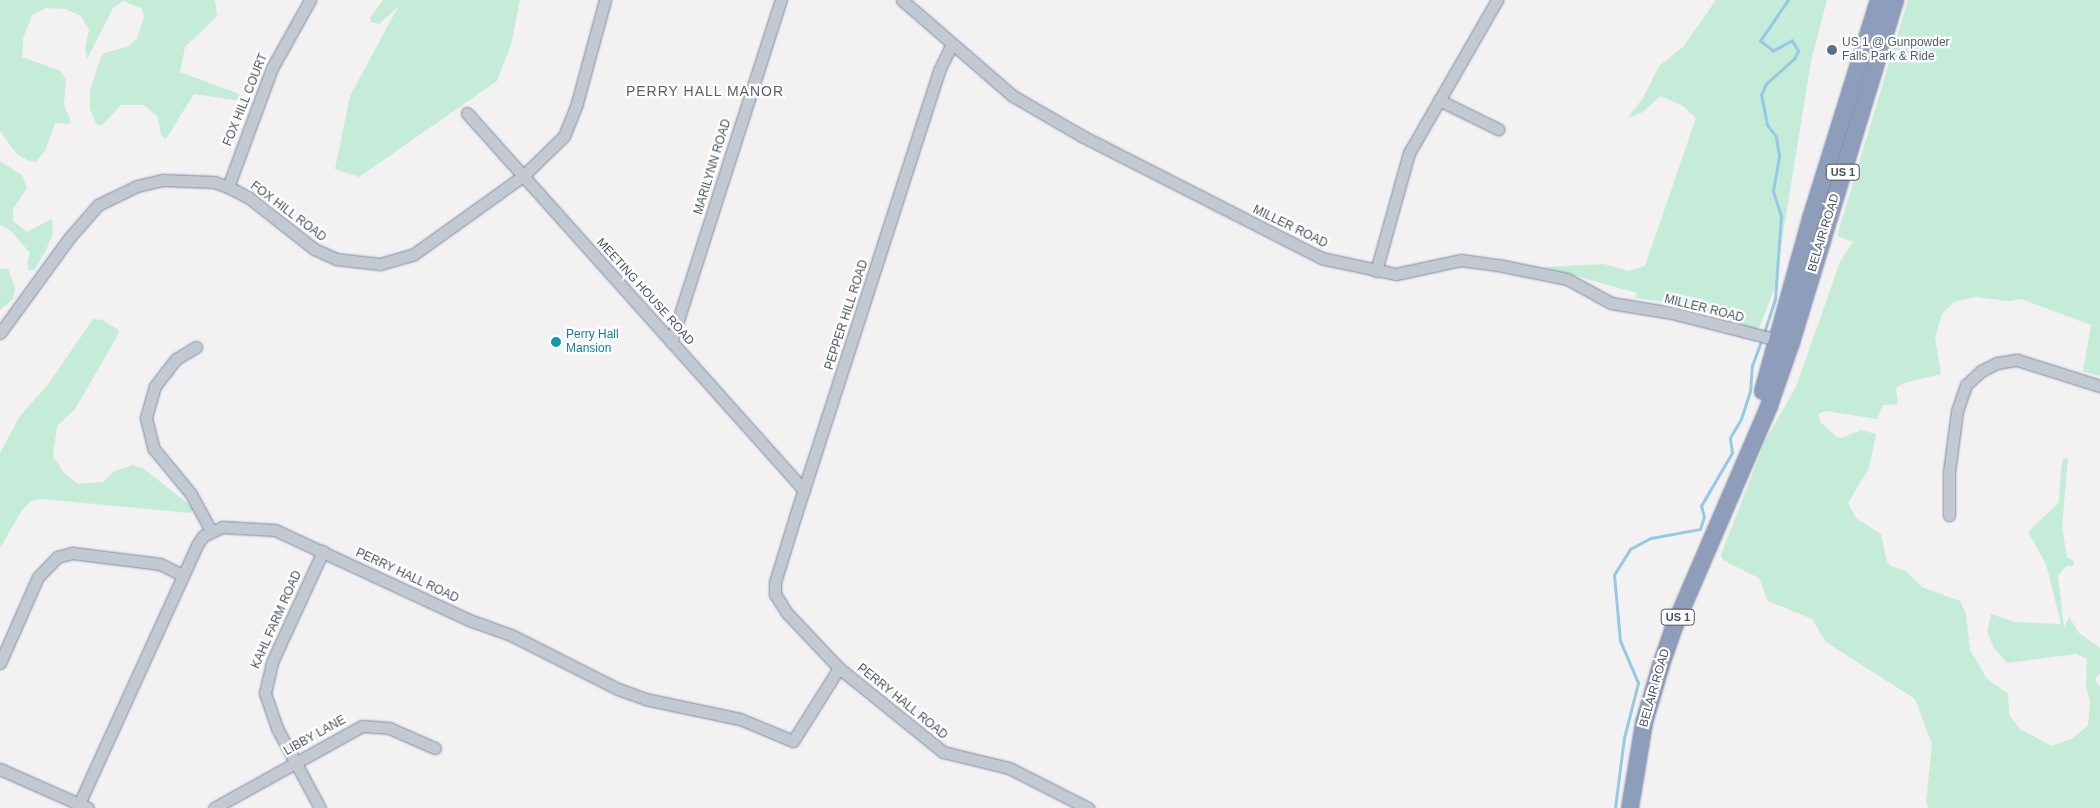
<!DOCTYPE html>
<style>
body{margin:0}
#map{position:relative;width:2100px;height:808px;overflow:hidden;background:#f3f1f1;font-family:Helvetica,sans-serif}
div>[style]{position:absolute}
.green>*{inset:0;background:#c4ecd9}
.stream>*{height:2.5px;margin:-1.25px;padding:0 1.25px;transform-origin:1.25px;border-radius:1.25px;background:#95c9e4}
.roads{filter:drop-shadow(0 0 1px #7988a6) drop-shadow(0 0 1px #7988a6)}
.minor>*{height:11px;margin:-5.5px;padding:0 5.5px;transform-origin:5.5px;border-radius:5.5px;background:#c3c9d1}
.highway>*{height:16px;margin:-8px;padding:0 8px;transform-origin:8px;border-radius:8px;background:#8d9dba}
.dots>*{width:14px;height:14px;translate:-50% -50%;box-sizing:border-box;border:2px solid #fff;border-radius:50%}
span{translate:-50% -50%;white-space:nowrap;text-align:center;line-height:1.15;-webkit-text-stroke:4.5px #fff;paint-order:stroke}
.shield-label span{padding:1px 4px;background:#fff;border:1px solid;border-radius:4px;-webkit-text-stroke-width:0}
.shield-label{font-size:11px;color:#4a515d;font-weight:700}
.service-label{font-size:12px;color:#4e5e75}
.left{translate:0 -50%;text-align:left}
.street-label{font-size:12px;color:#4a515d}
.culture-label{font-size:12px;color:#0d838f}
.neighbourhood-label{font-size:14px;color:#5e6065;letter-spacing:1px}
</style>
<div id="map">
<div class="green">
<i style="clip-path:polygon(0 0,215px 0,217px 16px,185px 47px,180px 72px,237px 93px,250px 100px,249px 102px,194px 94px,166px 139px,161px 135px,158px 117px,144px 105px,121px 105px,102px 125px,96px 124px,90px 109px,90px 90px,100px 59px,104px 53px,127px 47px,137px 39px,144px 16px,141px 8px,123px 1px,113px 8px,87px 59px,85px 48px,89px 30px,81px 16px,65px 9px,46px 8px,32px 15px,23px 39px,22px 57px,61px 71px,66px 80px,64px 104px,71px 122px,69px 124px,55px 123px,45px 151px,36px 162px,27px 160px,16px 153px,0 131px)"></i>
<i style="clip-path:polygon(383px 0,520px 0,511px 45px,497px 81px,359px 177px,335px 169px,350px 96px,398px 7px,379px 24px,371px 22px,370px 18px)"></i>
<i style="clip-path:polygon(1716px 0,1827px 0,1811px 61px,1774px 290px,1758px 330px,1678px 304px,1635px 298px,1637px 293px,1543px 267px,1604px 264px,1629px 271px,1645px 266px,1696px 118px,1683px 106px,1660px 96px,1643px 112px,1628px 118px,1643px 98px,1659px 66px,1683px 47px)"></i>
<i style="clip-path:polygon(1908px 0,2100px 0,2100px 376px,2083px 371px,2091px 325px,2021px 299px,2008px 301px,1975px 297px,1954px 302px,1942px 314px,1935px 338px,1941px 374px,1904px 383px,1896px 388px,1898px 404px,1883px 405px,1877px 419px,1826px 411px,1818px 414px,1821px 423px,1837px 437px,1842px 438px,1861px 430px,1876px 434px,1869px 468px,1848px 503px,1856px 518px,1881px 534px,1887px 562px,1891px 566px,1906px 571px,1922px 587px,1960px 601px,1966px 614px,1970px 650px,1987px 679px,2008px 694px,2009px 715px,2020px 729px,2052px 746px,2071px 739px,2088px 726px,2090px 701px,2086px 686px,2087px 659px,2076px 654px,2007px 663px,1994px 648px,1987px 632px,1991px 614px,2015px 622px,2061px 624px,2046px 564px,2028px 532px,2059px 502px,2061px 470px,2063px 459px,2068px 458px,2062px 527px,2067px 557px,2075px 562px,2073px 566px,2066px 566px,2058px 576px,2064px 627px,2069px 617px,2079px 633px,2100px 648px,2100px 673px,2095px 679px,2100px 687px,2100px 808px,1928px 808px,1926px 802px,1932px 744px,1915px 699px,1826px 642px,1812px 619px,1768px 601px,1759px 578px,1723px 560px,1721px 555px,1765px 441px,1796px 387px,1840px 262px,1853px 242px,1837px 236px)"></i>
<i style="clip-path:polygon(0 161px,22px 175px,27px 188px,13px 209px,13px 221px,27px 232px,52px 219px,53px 233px,46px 250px,35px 269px,29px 271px,27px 264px,30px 253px,11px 231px,0 225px)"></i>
<i style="clip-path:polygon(0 269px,8px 269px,15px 288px,13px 299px,0 310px)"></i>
<i style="clip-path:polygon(93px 319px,102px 320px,119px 330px,118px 335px,75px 409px,57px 426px,53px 456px,64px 473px,78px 484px,103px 482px,114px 471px,133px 465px,144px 469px,195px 509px,189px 513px,43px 499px,31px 501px,22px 510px,0 548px,0 453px,20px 416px,49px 383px)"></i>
</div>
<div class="stream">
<i style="left:1764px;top:333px;width:36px;rotate:-72deg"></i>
<i style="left:1775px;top:299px;width:83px;rotate:-85.9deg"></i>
<i style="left:1781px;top:216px;width:26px;rotate:-108deg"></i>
<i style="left:1773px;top:191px;width:36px;rotate:-80deg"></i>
<i style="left:1779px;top:156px;width:19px;rotate:-99deg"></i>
<i style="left:1776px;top:137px;width:15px;rotate:-127deg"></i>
<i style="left:1767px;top:125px;width:31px;rotate:-101deg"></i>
<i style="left:1761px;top:95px;width:12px;rotate:-66deg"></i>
<i style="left:1766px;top:84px;width:38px;rotate:-42deg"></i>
<i style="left:1794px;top:59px;width:9px;rotate:-63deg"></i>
<i style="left:1798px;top:51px;width:12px;rotate:-121deg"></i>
<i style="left:1792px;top:41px;width:21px;rotate:152deg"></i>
<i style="left:1773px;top:51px;width:16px;rotate:-142deg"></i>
<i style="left:1760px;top:41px;width:50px;rotate:-55.7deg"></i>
<i style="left:1615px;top:808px;width:71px;rotate:-82.7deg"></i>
<i style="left:1624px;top:738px;width:57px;rotate:-75.7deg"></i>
<i style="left:1638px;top:683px;width:46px;rotate:-113.2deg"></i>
<i style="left:1620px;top:641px;width:66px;rotate:-95.2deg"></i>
<i style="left:1614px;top:575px;width:31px;rotate:-58deg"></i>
<i style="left:1630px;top:549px;width:24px;rotate:-28deg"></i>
<i style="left:1651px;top:538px;width:50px;rotate:-10.4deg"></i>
<i style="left:1700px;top:529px;width:13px;rotate:-72deg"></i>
<i style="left:1704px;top:517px;width:11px;rotate:-105deg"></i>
<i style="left:1701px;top:506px;width:61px;rotate:-59.7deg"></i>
<i style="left:1732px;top:453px;width:15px;rotate:-98deg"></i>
<i style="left:1730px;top:438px;width:22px;rotate:-60deg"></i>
<i style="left:1741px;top:419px;width:28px;rotate:-72deg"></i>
<i style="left:1750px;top:392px;width:26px;rotate:-86deg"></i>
<i style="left:1752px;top:366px;width:30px;rotate:-70deg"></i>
</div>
<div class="roads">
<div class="minor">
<i style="left:902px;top:0;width:147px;rotate:40.9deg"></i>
<i style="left:1013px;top:96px;width:80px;rotate:30.1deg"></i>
<i style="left:1082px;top:136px;width:268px;rotate:27deg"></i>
<i style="left:1321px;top:258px;width:77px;rotate:12deg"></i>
<i style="left:1396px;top:274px;width:66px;rotate:-12.2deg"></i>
<i style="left:1461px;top:260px;width:37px;rotate:8deg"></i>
<i style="left:1498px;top:265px;width:70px;rotate:11.5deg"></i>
<i style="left:1567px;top:279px;width:50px;rotate:28.6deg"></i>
<i style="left:1611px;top:303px;width:62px;rotate:9.3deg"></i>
<i style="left:1672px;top:313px;width:109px;rotate:14.3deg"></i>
<i style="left:951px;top:46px;width:28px;rotate:116deg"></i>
<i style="left:939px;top:71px;width:469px;rotate:107.9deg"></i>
<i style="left:795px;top:517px;width:68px;rotate:107.1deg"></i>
<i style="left:775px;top:582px;width:12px;rotate:90deg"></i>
<i style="left:775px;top:594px;width:22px;rotate:58deg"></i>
<i style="left:787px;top:613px;width:76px;rotate:46.6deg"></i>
<i style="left:839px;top:668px;width:134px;rotate:38.9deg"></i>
<i style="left:943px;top:752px;width:68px;rotate:13.6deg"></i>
<i style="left:1009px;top:768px;width:89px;rotate:26.9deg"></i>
<i style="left:1439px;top:100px;width:66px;rotate:26.2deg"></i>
<i style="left:467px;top:113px;width:506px;rotate:48.21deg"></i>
<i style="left:228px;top:187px;width:127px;rotate:-69.7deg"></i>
<i style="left:272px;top:68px;width:78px;rotate:-60.8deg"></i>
<i style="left:1376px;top:271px;width:123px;rotate:-74.4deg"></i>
<i style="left:1409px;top:153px;width:177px;rotate:-60.1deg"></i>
<i style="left:0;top:333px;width:119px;rotate:-53.9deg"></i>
<i style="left:70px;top:237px;width:43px;rotate:-48.8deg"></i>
<i style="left:98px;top:205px;width:43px;rotate:-26deg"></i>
<i style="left:137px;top:186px;width:27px;rotate:-13deg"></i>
<i style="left:163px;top:180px;width:51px;rotate:2.2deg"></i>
<i style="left:214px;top:182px;width:15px;rotate:20deg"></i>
<i style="left:228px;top:187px;width:22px;rotate:27deg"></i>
<i style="left:248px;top:197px;width:84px;rotate:38.2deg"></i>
<i style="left:314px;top:249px;width:24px;rotate:24deg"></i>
<i style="left:336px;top:259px;width:44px;rotate:6.5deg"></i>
<i style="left:380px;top:264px;width:35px;rotate:-16deg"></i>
<i style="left:414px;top:254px;width:134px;rotate:-35.6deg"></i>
<i style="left:523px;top:176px;width:57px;rotate:-44.3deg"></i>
<i style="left:564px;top:136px;width:35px;rotate:-68deg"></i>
<i style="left:577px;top:103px;width:107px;rotate:-74.8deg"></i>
<i style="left:671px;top:342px;width:359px;rotate:-72.2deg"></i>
<i style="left:196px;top:347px;width:23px;rotate:149deg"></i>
<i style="left:176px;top:359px;width:34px;rotate:128deg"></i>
<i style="left:155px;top:386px;width:33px;rotate:106deg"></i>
<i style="left:146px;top:418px;width:32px;rotate:76deg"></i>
<i style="left:154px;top:449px;width:58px;rotate:50.6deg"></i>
<i style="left:191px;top:494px;width:42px;rotate:61.6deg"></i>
<i style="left:1949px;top:515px;width:43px;rotate:-90deg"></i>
<i style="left:1949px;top:472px;width:62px;rotate:-82.5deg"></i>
<i style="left:1957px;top:411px;width:28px;rotate:-71deg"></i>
<i style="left:1966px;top:385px;width:21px;rotate:-43deg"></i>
<i style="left:1981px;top:371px;width:18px;rotate:-27deg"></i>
<i style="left:1997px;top:363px;width:20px;rotate:-9deg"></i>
<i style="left:2017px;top:360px;width:87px;rotate:17.4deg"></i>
<i style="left:0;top:663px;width:94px;rotate:-66.2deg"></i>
<i style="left:38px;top:577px;width:28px;rotate:-46deg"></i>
<i style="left:57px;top:557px;width:16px;rotate:-15deg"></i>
<i style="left:72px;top:553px;width:89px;rotate:7.1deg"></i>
<i style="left:160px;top:564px;width:25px;rotate:26deg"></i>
<i style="left:0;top:769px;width:96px;rotate:23.9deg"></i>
<i style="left:79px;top:804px;width:285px;rotate:-65.5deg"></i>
<i style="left:197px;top:545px;width:11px;rotate:-56deg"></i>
<i style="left:203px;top:536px;width:21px;rotate:-25deg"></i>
<i style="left:222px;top:527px;width:53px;rotate:3.2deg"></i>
<i style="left:275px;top:530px;width:214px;rotate:24.9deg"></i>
<i style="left:469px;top:620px;width:45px;rotate:19.7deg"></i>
<i style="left:511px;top:635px;width:120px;rotate:26.8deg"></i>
<i style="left:618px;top:689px;width:29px;rotate:20deg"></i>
<i style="left:645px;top:699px;width:97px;rotate:11.9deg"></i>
<i style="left:740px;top:719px;width:57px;rotate:22.5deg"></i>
<i style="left:793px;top:741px;width:86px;rotate:-57.8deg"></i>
<i style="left:214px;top:808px;width:169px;rotate:-29deg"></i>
<i style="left:362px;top:726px;width:27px;rotate:4deg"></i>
<i style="left:389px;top:728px;width:50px;rotate:23.5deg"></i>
<i style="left:320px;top:808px;width:91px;rotate:-118.3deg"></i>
<i style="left:277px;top:728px;width:37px;rotate:-109deg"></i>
<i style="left:265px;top:693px;width:32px;rotate:-77deg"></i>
<i style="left:272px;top:662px;width:122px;rotate:-65.3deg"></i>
</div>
<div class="highway">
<i style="left:1763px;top:391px;width:180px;rotate:-74.5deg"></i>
<i style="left:1811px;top:218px;width:228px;rotate:-72.7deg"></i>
<i style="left:1630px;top:808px;width:86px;rotate:-80.6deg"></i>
<i style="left:1644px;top:723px;width:60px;rotate:-73.7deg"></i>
<i style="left:1661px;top:665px;width:40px;rotate:-71.1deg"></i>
<i style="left:1674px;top:627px;width:241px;rotate:-66.7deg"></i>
<i style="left:1769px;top:406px;width:67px;rotate:-70.8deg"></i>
<i style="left:1791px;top:343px;width:358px;rotate:-73.1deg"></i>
</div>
</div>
<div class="dots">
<i style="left:1832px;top:50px;background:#5c6f8a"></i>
<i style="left:556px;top:342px;background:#0f9aa8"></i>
</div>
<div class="shield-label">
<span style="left:1843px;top:172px">US 1</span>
<span style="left:1678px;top:617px">US 1</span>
</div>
<div class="service-label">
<span class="left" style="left:1842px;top:50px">US 1 @ Gunpowder<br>Falls Park &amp; Ride</span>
</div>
<div class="street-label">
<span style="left:246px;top:100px;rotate:-68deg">FOX HILL COURT</span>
<span style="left:713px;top:167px;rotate:-73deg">MARILYNN ROAD</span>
<span style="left:288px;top:212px;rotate:37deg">FOX HILL ROAD</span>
<span style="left:1290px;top:227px;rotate:26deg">MILLER ROAD</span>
<span style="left:1824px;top:233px;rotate:-73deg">BELAIR ROAD</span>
<span style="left:645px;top:292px;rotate:48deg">MEETING HOUSE ROAD</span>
<span style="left:1704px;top:309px;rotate:14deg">MILLER ROAD</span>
<span style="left:847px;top:315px;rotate:-72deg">PEPPER HILL ROAD</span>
<span style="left:407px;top:576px;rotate:25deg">PERRY HALL ROAD</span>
<span style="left:277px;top:620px;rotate:-66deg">KAHL FARM ROAD</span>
<span style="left:1655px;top:688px;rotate:-74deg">BELAIR ROAD</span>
<span style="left:902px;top:702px;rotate:39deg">PERRY HALL ROAD</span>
<span style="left:315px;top:736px;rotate:-29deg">LIBBY LANE</span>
</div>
<div class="culture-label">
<span class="left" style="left:566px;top:342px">Perry Hall<br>Mansion</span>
</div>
<div class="neighbourhood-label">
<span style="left:705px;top:91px">PERRY HALL MANOR</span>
</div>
</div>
